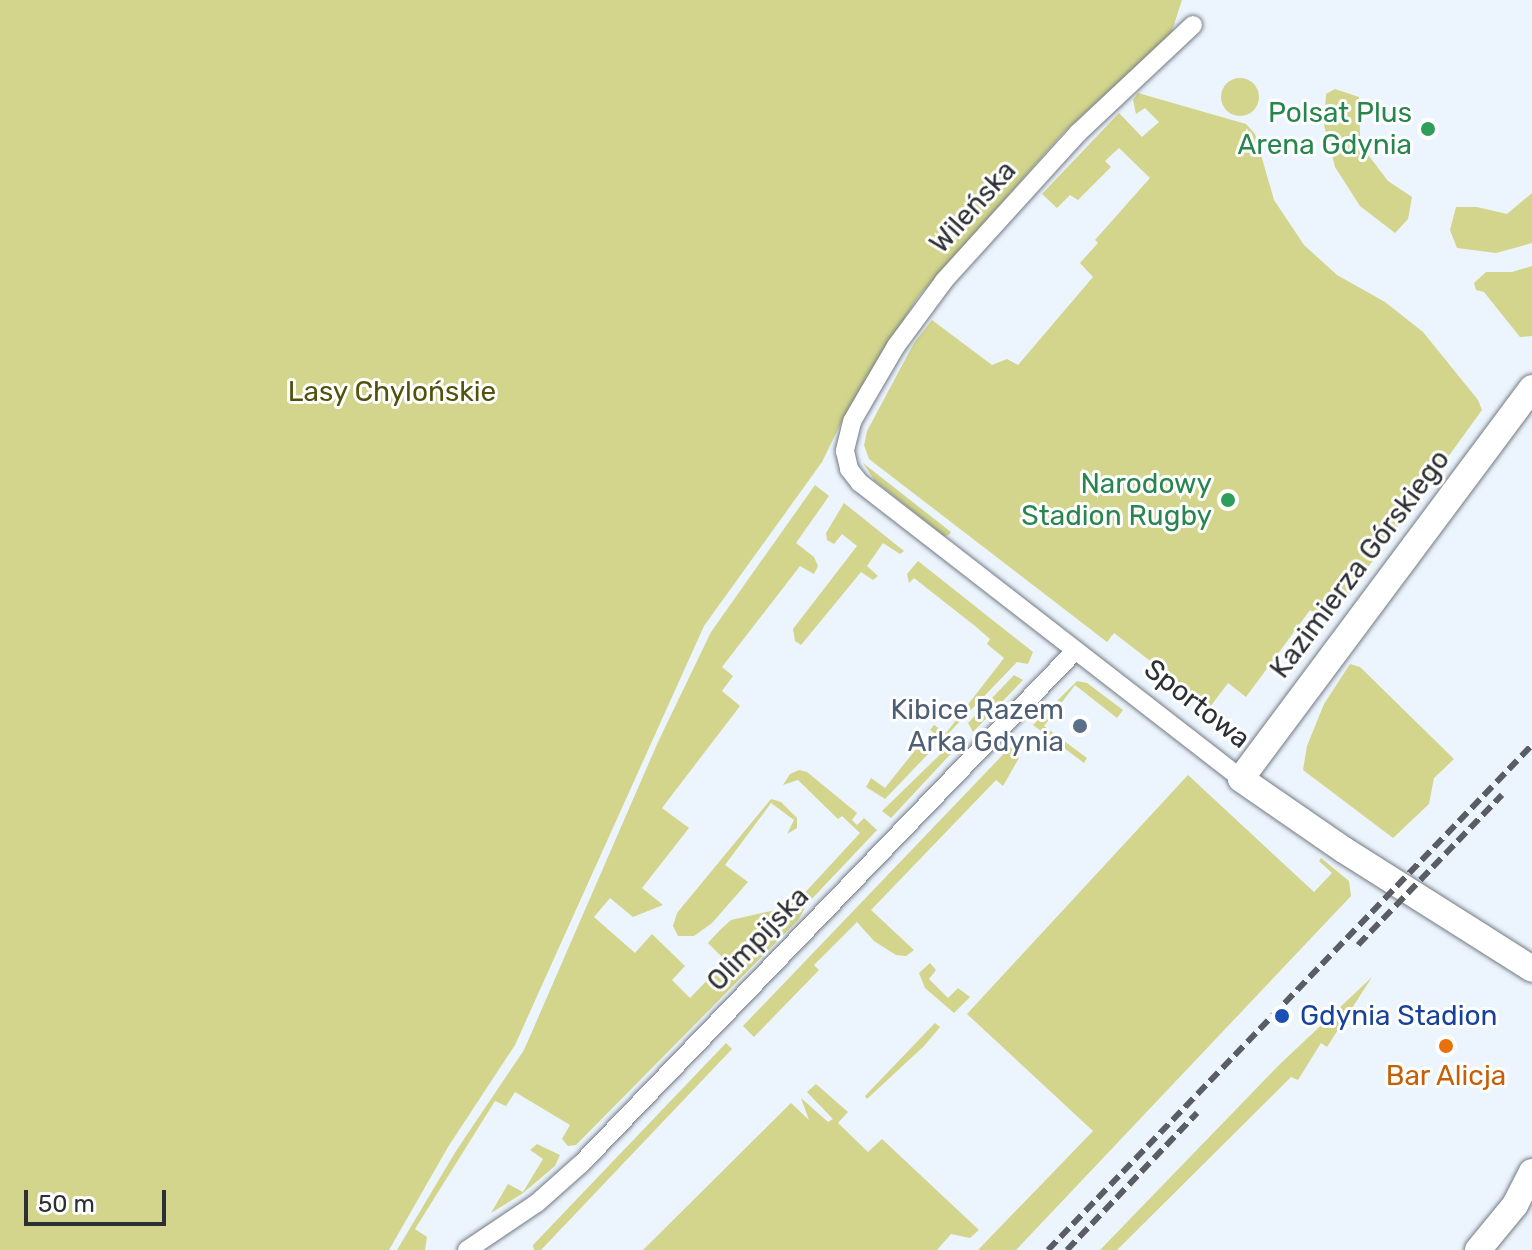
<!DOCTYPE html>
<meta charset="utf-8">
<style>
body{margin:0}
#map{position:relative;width:1532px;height:1250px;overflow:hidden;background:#ecf4fd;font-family:Rubik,sans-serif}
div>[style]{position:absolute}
.green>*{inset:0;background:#d2d58b}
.round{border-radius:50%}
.roads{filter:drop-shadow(0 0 2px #737a82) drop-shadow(0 0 2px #737a82)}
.street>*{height:18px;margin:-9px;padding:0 9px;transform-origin:9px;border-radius:9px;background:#fff}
.secondary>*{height:26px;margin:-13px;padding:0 13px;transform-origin:13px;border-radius:13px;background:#fff}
.rail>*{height:6px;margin-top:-3px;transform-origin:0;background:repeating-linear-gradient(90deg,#5a5e64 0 12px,transparent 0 18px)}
.dots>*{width:22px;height:22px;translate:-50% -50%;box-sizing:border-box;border:4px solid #fff;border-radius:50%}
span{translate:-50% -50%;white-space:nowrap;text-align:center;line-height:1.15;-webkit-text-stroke:6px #fff;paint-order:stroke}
.leisure-label{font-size:28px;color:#27864d}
.right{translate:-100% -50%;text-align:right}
.street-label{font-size:28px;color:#2c2f33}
.park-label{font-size:28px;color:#52520b}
.service-label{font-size:28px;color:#4e5e75}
.transit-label{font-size:28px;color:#164399}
.left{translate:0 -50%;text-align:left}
.food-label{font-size:28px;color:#c56008}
.scale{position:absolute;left:24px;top:1190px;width:142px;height:36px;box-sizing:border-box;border:4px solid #2c2f33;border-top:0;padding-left:10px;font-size:24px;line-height:28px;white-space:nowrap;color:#2c2f33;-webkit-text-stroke:6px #fff;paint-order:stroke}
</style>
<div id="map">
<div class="green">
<i style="clip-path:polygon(0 0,1182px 0,1171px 34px,1064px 132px,918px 297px,846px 413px,822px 462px,704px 626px,515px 1045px,448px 1147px,389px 1250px,0 1250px)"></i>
<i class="round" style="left:1221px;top:78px;width:38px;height:38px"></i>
<i style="clip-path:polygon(1335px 89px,1359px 97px,1360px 135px,1369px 156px,1388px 181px,1412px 197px,1408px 219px,1395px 233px,1360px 206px,1335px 167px,1324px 125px,1326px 94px)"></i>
<i style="clip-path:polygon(1138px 93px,1246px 124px,1255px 134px,1274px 200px,1304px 245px,1337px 275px,1385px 302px,1423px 332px,1478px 400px,1482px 410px,1332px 617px,1324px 619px,1310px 610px,1246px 697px,1228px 683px,1210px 707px,1114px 633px,1107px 642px,869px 459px,864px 445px,867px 431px,914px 343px,932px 320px,992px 365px,1007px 359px,1018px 365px,1093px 277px,1080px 263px,1098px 243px,1095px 240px,1150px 178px,1119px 148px,1105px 161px,1111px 167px,1078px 200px,1070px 195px,1057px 208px,1042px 194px,1119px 113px,1142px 137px,1159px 122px,1145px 108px,1136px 114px,1133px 100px)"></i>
<i style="clip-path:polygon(1532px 193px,1532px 243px,1496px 253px,1457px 248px,1450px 230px,1456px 207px,1477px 207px,1507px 214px)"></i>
<i style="clip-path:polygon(1532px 266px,1532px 336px,1520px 337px,1484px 292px,1476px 290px,1474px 283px,1486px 272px,1512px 272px)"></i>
<i style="clip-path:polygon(863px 463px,951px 532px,949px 535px,944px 536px,875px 481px)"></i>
<i style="clip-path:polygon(815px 485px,829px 496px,796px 543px,814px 557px,818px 566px,814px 574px,800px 566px,722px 667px,733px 676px,722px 691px,740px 706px,662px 808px,689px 828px,642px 888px,663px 905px,633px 917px,610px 898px,594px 917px,635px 953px,652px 934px,685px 966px,672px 980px,690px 998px,726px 961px,708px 943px,720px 930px,731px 920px,784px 908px,800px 898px,860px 833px,842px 816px,838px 819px,798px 780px,783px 785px,790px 774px,799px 770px,807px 772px,857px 813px,852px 820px,857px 825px,864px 818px,877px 830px,807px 904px,799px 919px,576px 1145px,568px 1146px,562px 1139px,570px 1125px,515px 1092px,506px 1106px,495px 1101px,415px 1229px,427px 1237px,425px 1250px,397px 1250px,456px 1151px,524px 1050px,658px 742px,711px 632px)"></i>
<i style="clip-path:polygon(844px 503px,904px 551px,900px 554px,883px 543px,867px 566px,878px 576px,873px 580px,861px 572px,801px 645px,795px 641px,793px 629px,857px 546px,842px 534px,834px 544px,827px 540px,826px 533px)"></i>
<i style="clip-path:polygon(918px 561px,1033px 652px,1028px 664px,1017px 662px,943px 739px,930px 730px,934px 725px,946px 733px,1004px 658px,987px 644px,990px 639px,975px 626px,914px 578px,909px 583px,907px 574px)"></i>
<i style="clip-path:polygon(1350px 664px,1360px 667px,1454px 759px,1434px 778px,1429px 804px,1393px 838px,1303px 770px,1307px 746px,1324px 704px)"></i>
<i style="clip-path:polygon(1014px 675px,1023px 680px,973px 732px,968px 723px)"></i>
<i style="clip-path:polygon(1077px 681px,1087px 683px,1123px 710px,1117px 718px,1075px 685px,1044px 726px,1087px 758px,1084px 763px,1033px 725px)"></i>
<i style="clip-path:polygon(954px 741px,959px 745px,891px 818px,882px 811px)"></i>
<i style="clip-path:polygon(1016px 741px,1019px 758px,1003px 786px,996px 780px,871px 910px,914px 950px,906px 956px,896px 955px,874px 941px,857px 922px,814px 965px,819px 970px,754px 1037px,743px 1026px)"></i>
<i style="clip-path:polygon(920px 744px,930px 752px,885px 799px,866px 787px,871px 778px,885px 788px)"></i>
<i style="clip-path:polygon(1188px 775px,1314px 892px,1332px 873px,1319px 861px,1321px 858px,1349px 881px,1351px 896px,1016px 1250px,978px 1250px,1093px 1131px,967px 1014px)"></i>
<i style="clip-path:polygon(771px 799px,781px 802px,797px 818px,797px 828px,787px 834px,794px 820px,771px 803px,725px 865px,748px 882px,712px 923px,694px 936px,678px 936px,673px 926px,677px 913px)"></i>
<i style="clip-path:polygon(930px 963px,936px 970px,929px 979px,948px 998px,958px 988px,970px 997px,954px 1013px,925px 988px,919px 973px)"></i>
<i style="clip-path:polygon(1372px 977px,1327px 1047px,1321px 1043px,1298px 1080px,1291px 1077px,1117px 1250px,1100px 1250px,1278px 1066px)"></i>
<i style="clip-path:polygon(935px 1023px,940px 1027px,924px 1046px,867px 1099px,865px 1096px)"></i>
<i style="clip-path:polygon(726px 1043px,732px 1049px,541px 1250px,534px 1250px,533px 1245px)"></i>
<i style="clip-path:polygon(816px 1084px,848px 1112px,838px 1123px,868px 1152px,882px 1139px,979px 1230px,970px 1238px,951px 1234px,937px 1250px,643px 1250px,791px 1103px,809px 1120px,801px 1098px,828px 1122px,833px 1119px,807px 1092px)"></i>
<i style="clip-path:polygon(537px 1144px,560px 1155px,555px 1166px,523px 1193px,491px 1213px,508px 1184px,523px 1192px,543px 1159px,530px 1150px)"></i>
</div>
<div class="roads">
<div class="street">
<i style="left:1193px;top:25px;width:158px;rotate:136.8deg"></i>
<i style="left:1078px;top:133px;width:200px;rotate:132.2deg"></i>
<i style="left:944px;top:281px;width:81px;rotate:126.4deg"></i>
<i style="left:896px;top:346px;width:53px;rotate:120.4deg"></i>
<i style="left:869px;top:392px;width:34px;rotate:120deg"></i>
<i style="left:852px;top:422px;width:30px;rotate:104deg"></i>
<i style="left:845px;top:451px;width:18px;rotate:77deg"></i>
<i style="left:849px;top:469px;width:18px;rotate:52deg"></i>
<i style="left:860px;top:483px;width:482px;rotate:37.8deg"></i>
<i style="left:467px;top:1250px;width:84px;rotate:-33.9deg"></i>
<i style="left:537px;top:1203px;width:59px;rotate:-41.6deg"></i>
<i style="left:581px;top:1164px;width:712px;rotate:-46.08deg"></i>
</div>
<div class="secondary">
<i style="left:1532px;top:388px;width:487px;rotate:126.7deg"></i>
<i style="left:1241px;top:779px;width:125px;rotate:34.6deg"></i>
<i style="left:1344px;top:850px;width:222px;rotate:32.3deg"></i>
<i style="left:1478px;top:1250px;width:58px;rotate:-50.6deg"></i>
<i style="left:1515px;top:1205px;width:37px;rotate:-63deg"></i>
</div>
</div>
<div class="rail">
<i style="left:1358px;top:945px;width:208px;rotate:-46.2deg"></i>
<i style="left:1048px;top:1250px;width:699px;rotate:-46.22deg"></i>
<i style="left:1067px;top:1250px;width:189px;rotate:-46.5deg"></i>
</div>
<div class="dots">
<i style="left:1428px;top:129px;background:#2e9e5b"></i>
<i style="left:1228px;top:500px;background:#2e9e5b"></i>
<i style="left:1080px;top:726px;background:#5c6f8a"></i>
<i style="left:1282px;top:1016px;background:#1a4fb4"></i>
<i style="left:1446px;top:1046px;background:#e8710a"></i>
</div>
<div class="leisure-label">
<span class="right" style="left:1412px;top:129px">Polsat Plus<br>Arena Gdynia</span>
<span class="right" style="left:1212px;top:500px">Narodowy<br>Stadion Rugby</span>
</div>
<div class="street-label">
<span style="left:973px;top:207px;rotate:-48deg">Wileńska</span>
<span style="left:1360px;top:564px;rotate:-53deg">Kazimierza Górskiego</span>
<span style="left:1197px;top:704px;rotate:38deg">Sportowa</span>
<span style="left:758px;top:939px;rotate:-46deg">Olimpijska</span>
</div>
<div class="park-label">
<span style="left:392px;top:392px">Lasy Chylońskie</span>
</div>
<div class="service-label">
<span class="right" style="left:1064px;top:726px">Kibice Razem<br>Arka Gdynia</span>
</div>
<div class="transit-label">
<span class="left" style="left:1300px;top:1016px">Gdynia Stadion</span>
</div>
<div class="food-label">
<span style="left:1446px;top:1076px">Bar Alicja</span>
</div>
<div class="scale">50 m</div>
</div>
